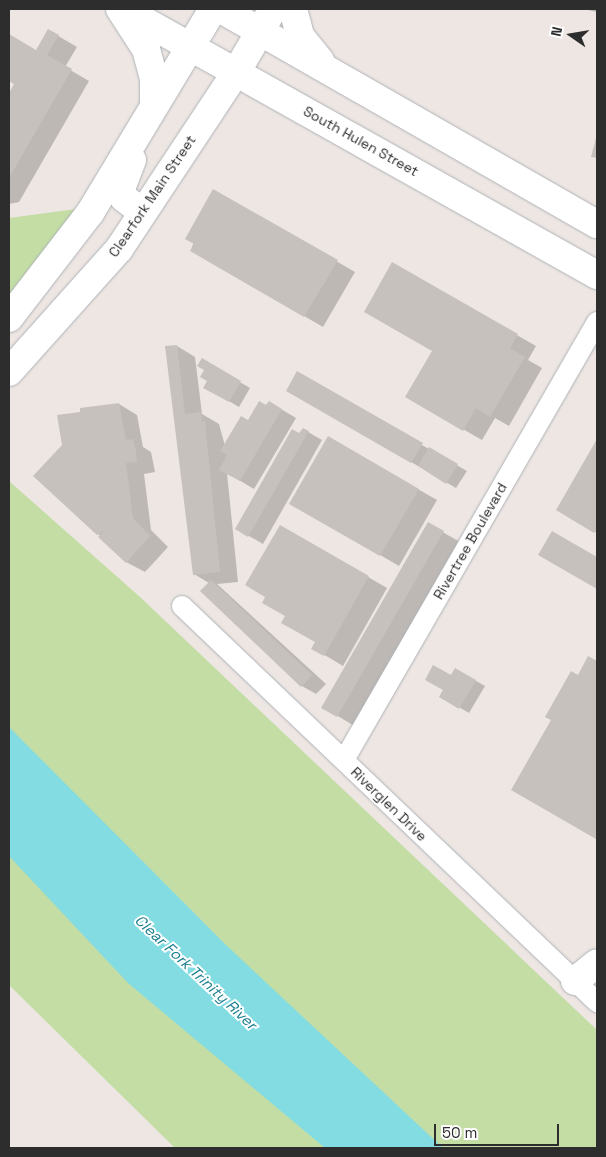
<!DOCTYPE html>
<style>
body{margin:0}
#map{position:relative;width:606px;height:1157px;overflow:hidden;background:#ede6e2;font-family:"Space Grotesk",sans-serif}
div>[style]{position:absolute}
.green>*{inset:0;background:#c3dda5}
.water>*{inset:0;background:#82dce2}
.shadow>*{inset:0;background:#0003}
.building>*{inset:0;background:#c6c1bd}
.roads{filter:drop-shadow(0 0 1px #aeb2b8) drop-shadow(0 0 1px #aeb2b8)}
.street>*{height:20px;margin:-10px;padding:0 10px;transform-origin:10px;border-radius:10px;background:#fff}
.secondary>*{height:28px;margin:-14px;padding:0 14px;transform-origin:14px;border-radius:14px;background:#fff}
span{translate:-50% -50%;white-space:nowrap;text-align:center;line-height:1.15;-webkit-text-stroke:4px #fff;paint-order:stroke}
.street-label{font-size:14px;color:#2d2d2d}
.water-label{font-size:15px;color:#1e8091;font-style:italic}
.frame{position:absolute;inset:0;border:10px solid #2d2d2d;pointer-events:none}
.north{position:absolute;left:546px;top:10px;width:50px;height:50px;-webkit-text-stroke:4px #fff;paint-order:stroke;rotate:283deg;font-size:14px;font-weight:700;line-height:20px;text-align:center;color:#2d2d2d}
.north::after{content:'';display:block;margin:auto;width:18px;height:22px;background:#2d2d2d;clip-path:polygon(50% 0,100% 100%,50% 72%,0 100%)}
.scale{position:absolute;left:434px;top:1124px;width:125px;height:22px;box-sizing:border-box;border:2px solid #2d2d2d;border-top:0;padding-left:6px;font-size:15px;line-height:18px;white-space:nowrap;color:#2d2d2d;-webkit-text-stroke:4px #fff;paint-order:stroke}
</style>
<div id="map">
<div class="green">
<i style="clip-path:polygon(76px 209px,9px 295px,9px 218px)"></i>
<i style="clip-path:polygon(9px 481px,140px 597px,597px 1030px,597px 1148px,175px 1148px,9px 985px)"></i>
</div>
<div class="water">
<i style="clip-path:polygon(9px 727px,226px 945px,443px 1148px,325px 1148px,128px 983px,9px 856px)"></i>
</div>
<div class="shadow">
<i style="clip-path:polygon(583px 9px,597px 9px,597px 12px)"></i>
<i style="clip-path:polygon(48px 30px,77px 47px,65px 67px,89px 81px,19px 202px,9px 204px,9px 96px,16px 84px,9px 80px,9px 36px,36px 52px)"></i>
<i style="clip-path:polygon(213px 190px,355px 272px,323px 327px,191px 250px)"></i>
<i style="clip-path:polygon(393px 264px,536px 346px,528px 360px,542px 368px,509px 426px,495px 418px,482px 440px,407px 397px,434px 350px)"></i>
<i style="clip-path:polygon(177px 346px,195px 357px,202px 414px,219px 424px,225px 446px,269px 402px,296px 418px,254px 489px,227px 473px,238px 582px,217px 584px,326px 684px,316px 694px,302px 686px,209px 583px,194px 574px)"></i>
<i style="clip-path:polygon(202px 360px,250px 388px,239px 407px,205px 387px,209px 381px)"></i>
<i style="clip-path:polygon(297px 373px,467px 471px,456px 488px,287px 390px)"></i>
<i style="clip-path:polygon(119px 404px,137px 415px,143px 447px,151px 452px,155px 472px,144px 474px,151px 530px,168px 547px,145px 572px,126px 562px,98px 534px,63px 445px,82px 413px)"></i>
<i style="clip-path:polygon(303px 429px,322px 440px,263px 544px,237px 529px)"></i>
<i style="clip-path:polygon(328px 438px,437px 500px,399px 566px,291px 503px)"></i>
<i style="clip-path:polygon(597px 441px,597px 533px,558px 510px)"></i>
<i style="clip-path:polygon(428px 524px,462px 543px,356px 727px,323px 707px)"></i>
<i style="clip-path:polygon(280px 526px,387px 588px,343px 666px,313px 648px,316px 642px,267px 597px)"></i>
<i style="clip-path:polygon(589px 658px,597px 663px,597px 839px,513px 790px)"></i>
<i style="clip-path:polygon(455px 669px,485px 686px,469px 713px,440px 696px)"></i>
</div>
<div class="building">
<i style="clip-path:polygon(48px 29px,59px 35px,47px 55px,72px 69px,9px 178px,9px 93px,14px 84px,9px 81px,9px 34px,36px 50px)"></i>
<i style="clip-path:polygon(597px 134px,597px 158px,591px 157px)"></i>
<i style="clip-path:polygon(213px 189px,338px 260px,304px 317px,190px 251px,194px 244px,185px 239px)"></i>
<i style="clip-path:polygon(392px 262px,518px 334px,510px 348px,525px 357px,490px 417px,476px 408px,463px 431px,405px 397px,432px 351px,364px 312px)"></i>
<i style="clip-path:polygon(177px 345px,185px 414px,201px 412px,202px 422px,205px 421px,220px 572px,193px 575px,165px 346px)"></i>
<i style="clip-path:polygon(202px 358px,241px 381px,229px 402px,203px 388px,207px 381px,200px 377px,204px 370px,197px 366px)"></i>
<i style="clip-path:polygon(297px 371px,423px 443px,411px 463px,286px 391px)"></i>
<i style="clip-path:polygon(259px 401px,266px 405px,269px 401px,282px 409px,240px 481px,219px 470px,227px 455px,220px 451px,241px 416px,248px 420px)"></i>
<i style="clip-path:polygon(119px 403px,126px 440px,133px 439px,136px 450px,137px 462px,126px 463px,133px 518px,150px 536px,126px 563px,98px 537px,104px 531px,97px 535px,33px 476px,62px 445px,57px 415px,80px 412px,80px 408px)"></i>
<i style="clip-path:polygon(303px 428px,309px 431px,248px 537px,235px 529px,292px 429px,299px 433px)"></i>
<i style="clip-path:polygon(328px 436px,419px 489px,380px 556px,289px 504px)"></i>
<i style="clip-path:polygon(597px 439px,597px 528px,594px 533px,556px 510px)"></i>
<i style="clip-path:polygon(429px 447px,458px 464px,446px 484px,418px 466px)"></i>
<i style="clip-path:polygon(428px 522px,444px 531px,337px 717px,321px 708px)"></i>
<i style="clip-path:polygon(280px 525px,369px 576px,324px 656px,311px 649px,315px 642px,281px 623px,285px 616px,262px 603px,265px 597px,245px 585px)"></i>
<i style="clip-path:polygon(552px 531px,597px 557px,597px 589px,538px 555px)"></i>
<i style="clip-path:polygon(211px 580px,312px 675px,301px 687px,200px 591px)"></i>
<i style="clip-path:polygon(588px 656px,597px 661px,596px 839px,511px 790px,551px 720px,545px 717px,571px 671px,578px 675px)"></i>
<i style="clip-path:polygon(433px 665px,451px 675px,455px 668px,476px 680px,459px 709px,439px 697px,443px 690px,425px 680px)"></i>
</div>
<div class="roads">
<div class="street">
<i style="left:182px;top:606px;width:574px;rotate:43.66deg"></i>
<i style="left:344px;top:760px;width:506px;rotate:-59.99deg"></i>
</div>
<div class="secondary">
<i style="left:120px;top:9px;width:48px;rotate:57deg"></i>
<i style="left:146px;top:49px;width:31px;rotate:75deg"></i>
<i style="left:154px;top:79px;width:26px;rotate:90deg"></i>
<i style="left:123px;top:9px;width:544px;rotate:29.3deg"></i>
<i style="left:221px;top:9px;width:433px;rotate:29.8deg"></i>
<i style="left:293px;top:9px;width:28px;rotate:75deg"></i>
<i style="left:300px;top:36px;width:32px;rotate:51deg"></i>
<i style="left:132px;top:160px;width:31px;rotate:111deg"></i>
<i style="left:121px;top:189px;width:9px;rotate:72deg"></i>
<i style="left:124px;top:198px;width:23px;rotate:38deg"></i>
<i style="left:9px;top:318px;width:133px;rotate:-52.4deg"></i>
<i style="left:90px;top:213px;width:238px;rotate:-58.9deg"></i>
<i style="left:9px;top:372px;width:165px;rotate:-48.2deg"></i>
<i style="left:119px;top:249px;width:214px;rotate:-56.5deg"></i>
<i style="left:237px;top:71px;width:72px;rotate:-59.9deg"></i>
<i style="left:575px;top:981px;width:28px;rotate:-39deg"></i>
</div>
</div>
<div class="street-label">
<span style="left:361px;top:141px;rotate:29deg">South Hulen Street</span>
<span style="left:152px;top:196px;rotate:-56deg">Clearfork Main Street</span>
<span style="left:470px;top:541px;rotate:-60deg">Rivertree Boulevard</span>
<span style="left:389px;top:804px;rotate:44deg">Riverglen Drive</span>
</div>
<div class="water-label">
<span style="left:196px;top:972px;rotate:43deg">Clear Fork Trinity River</span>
</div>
<div class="frame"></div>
<div class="north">N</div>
<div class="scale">50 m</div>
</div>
